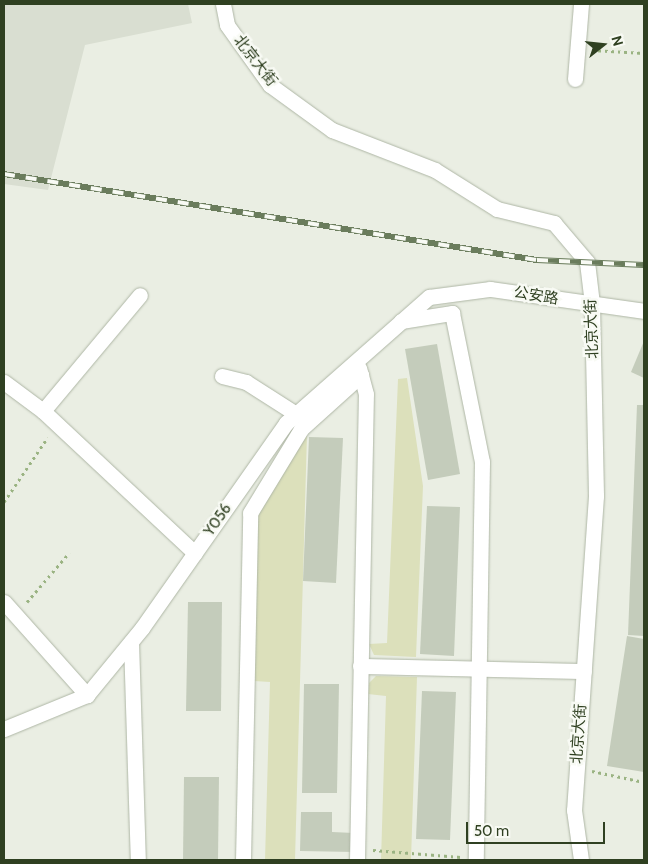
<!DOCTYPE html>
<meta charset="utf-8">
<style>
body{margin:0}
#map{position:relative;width:648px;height:864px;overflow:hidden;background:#eaeee3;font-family:Cabin,"Noto Sans SC",sans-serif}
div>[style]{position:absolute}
.built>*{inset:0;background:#d9ded1}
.green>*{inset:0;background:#dce0bb}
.building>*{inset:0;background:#c4ccbb}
.path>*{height:3px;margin-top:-1.5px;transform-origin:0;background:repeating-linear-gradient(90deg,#9ab382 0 2.5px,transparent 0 6.5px)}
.roads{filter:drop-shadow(0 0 1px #aeb6a5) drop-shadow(0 0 1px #aeb6a5)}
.street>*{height:15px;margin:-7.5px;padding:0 7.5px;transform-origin:7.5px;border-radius:7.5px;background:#fff}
.secondary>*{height:15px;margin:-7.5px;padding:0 7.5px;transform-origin:7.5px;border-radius:7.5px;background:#fff}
.rail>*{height:5.5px;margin-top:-2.75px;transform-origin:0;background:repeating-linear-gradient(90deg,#f8faf4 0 11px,#6a7c5c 0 22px);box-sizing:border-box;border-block:1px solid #6a7c5c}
span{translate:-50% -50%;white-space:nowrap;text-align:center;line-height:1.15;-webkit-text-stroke:5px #f8faf4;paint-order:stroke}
.street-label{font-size:15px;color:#2f4021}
.frame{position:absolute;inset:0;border:5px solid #2f4021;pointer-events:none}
.north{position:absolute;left:578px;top:20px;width:50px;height:50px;-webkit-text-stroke:4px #f8faf4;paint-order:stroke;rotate:74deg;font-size:14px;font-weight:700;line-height:20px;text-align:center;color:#2f4021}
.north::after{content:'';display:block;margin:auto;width:18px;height:22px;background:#2f4021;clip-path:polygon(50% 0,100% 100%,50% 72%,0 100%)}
.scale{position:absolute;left:466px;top:822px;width:139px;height:22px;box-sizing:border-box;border:2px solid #2f4021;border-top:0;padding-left:6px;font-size:15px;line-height:18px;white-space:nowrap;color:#2f4021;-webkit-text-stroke:4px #f8faf4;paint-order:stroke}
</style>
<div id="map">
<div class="built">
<i style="clip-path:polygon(4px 4px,188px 4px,192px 23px,85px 45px,48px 190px,4px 184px)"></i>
</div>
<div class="green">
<i style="clip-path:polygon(407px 378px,423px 486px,416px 657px,374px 655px,369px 644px,387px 643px,398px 379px)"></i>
<i style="clip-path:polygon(307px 434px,295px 860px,265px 860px,270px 682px,252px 681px,256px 514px)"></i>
<i style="clip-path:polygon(376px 676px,417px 677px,411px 860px,381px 860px,386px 696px,368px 694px,369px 683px)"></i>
</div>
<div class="building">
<i style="clip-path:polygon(644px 341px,644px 378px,631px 372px)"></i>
<i style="clip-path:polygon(437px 344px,460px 474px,428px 480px,405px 349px)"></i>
<i style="clip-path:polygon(637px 405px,644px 405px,644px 636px,628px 635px)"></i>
<i style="clip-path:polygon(309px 437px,343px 438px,336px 583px,303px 581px)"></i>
<i style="clip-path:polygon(427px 506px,460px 507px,454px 656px,420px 654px)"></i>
<i style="clip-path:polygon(188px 602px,222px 602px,221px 711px,186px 711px)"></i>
<i style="clip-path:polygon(627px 636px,644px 639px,644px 772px,607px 766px)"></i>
<i style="clip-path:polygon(304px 684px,339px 684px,337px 793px,302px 793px)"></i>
<i style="clip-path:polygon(422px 691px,456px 692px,450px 840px,416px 839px)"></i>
<i style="clip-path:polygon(184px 777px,219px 777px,218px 860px,183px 860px)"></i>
<i style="clip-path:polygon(301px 812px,332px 812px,332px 832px,354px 833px,354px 852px,300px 851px)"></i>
</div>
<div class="path">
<i style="left:592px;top:50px;width:52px;rotate:3.3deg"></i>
<i style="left:4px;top:502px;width:78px;rotate:-55.9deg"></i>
<i style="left:27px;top:602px;width:65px;rotate:-49.4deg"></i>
<i style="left:592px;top:771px;width:53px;rotate:11.9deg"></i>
<i style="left:373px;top:850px;width:88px;rotate:4.5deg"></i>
</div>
<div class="roads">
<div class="street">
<i style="left:575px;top:79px;width:75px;rotate:-85.4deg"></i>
<i style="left:401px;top:321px;width:52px;rotate:-8.9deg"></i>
<i style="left:452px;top:313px;width:152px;rotate:78.6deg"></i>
<i style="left:482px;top:462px;width:398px;rotate:90.9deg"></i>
<i style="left:222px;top:376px;width:25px;rotate:14deg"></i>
<i style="left:246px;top:382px;width:59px;rotate:32.6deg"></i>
<i style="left:4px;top:382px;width:49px;rotate:36.6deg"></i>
<i style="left:43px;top:411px;width:208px;rotate:43.1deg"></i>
<i style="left:43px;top:411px;width:151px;rotate:-50.1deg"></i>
<i style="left:4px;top:602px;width:125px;rotate:48.3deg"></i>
<i style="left:131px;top:642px;width:218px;rotate:88.2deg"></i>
<i style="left:360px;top:666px;width:224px;rotate:1.3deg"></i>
<i style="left:243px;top:860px;width:347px;rotate:-88.8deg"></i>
<i style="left:250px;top:513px;width:98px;rotate:-58.7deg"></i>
<i style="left:301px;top:429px;width:81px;rotate:-42deg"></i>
<i style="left:357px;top:860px;width:466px;rotate:-88.9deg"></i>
<i style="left:366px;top:394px;width:27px;rotate:-105deg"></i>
</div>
<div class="secondary">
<i style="left:223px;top:4px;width:21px;rotate:79deg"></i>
<i style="left:227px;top:25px;width:74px;rotate:54.4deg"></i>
<i style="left:270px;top:85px;width:77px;rotate:36deg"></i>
<i style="left:332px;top:130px;width:110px;rotate:21.2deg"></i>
<i style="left:435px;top:170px;width:73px;rotate:32.2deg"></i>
<i style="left:497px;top:209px;width:59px;rotate:13.8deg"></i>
<i style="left:554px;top:223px;width:51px;rotate:49.8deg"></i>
<i style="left:587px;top:262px;width:42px;rotate:83.2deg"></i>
<i style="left:592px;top:304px;width:192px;rotate:88.8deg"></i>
<i style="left:596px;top:496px;width:315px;rotate:94deg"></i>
<i style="left:574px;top:810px;width:50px;rotate:82deg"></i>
<i style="left:4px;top:729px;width:90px;rotate:-22.3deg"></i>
<i style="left:87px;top:695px;width:87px;rotate:-50.6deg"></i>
<i style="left:142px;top:628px;width:251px;rotate:-54.9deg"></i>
<i style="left:286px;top:423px;width:191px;rotate:-41.4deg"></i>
<i style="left:429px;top:297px;width:62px;rotate:-7.5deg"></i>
<i style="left:490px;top:289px;width:156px;rotate:8.1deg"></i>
</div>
</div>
<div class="rail">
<i style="left:4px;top:174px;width:540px;rotate:9.17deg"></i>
<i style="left:537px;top:260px;width:107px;rotate:2.7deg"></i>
</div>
<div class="street-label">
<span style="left:255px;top:61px;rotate:52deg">北京大街</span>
<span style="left:536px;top:296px;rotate:9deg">公安路</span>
<span style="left:592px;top:329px;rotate:-92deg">北京大街</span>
<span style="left:218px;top:520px;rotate:-55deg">Y056</span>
<span style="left:579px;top:734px;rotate:-86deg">北京大街</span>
</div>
<div class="frame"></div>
<div class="north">N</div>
<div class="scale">50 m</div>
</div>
